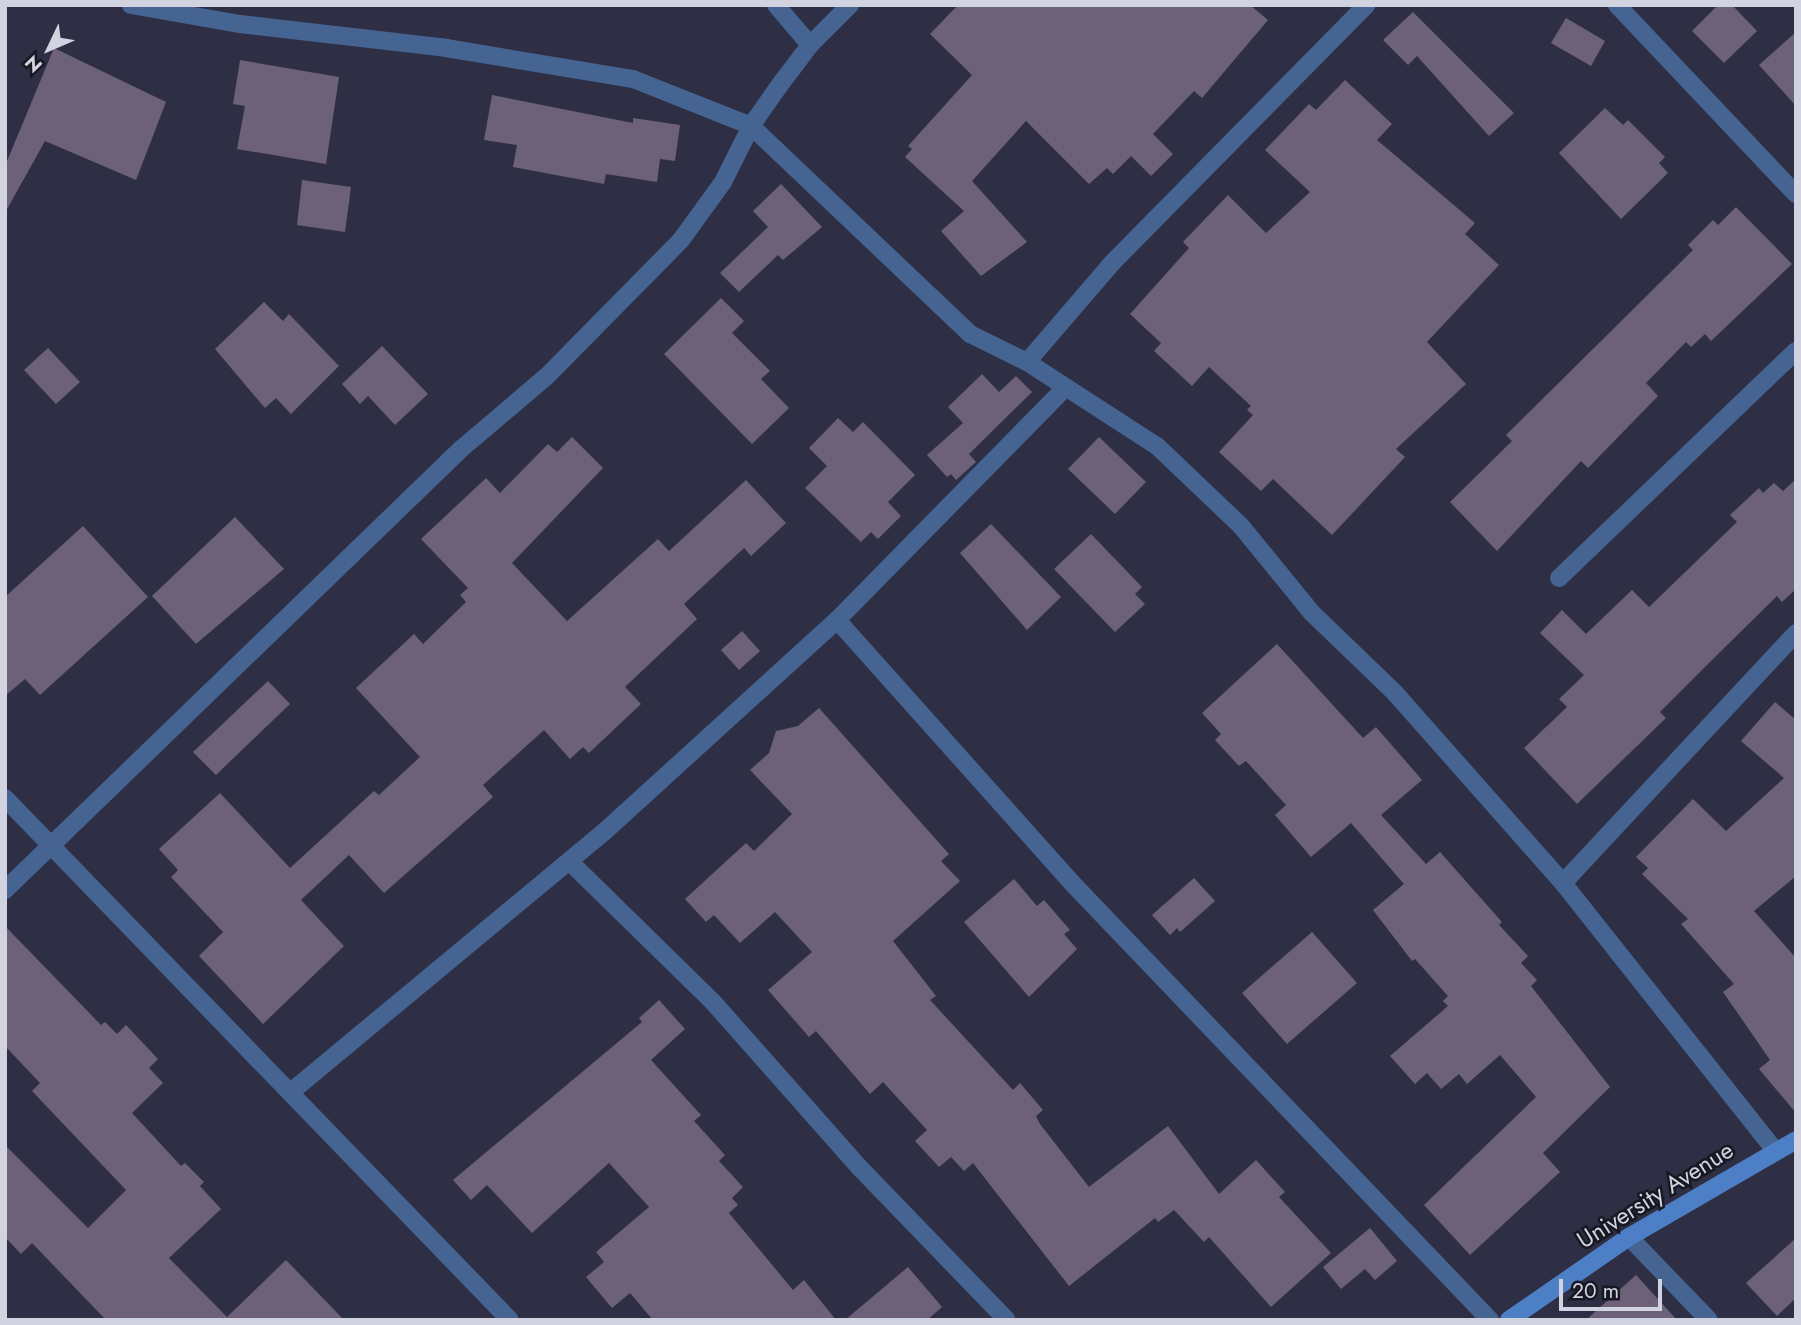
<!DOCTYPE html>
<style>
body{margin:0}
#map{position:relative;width:1801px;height:1325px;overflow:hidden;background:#2e2f45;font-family:Jost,sans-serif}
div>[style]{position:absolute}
.building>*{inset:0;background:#6c6178}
.street>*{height:18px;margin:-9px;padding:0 9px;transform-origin:9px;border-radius:9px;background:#456491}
.secondary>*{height:18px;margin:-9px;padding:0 9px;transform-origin:9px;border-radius:9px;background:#4d7fc6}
span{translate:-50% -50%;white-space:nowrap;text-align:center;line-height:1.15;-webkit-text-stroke:5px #181822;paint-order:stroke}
.street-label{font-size:24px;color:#d2d3e1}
.frame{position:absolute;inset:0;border:7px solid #d2d3e1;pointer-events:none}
.north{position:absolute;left:14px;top:14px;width:70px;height:70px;-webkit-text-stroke:5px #181822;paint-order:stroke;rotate:226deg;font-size:19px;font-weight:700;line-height:28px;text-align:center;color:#d2d3e1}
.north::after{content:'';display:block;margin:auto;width:24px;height:32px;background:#d2d3e1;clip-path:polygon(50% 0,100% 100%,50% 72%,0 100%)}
.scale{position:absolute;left:1559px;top:1279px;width:103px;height:32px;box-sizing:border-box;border:4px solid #d2d3e1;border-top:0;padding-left:9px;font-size:21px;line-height:24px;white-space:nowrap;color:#d2d3e1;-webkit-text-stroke:5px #181822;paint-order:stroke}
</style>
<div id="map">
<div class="building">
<i style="clip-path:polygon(958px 5px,1250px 5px,1268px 20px,1202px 98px,1194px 91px,1153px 134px,1173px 154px,1151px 176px,1131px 156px,1113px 174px,1107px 168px,1089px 184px,1026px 121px,972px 181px,1027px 242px,981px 276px,941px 231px,964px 211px,905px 157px,912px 149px,908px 146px,972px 75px,930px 34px)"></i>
<i style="clip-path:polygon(1718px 5px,1732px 5px,1757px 31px,1724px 63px,1692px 31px)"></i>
<i style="clip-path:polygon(1413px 12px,1514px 113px,1489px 136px,1417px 56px,1408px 65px,1383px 40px)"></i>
<i style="clip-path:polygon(1566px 18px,1605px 41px,1591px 66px,1551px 43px)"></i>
<i style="clip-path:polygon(1796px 32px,1796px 106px,1759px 65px)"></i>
<i style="clip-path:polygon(54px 48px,166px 102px,136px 180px,45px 141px,6px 211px,5px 166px)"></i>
<i style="clip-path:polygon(240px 60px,339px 77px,326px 164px,237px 149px,245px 106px,233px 104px)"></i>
<i style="clip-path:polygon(1345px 80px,1392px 124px,1377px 140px,1475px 223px,1465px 234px,1499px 265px,1427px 342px,1466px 384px,1396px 449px,1405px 457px,1332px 535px,1273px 479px,1261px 491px,1219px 452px,1253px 415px,1247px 410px,1251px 406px,1209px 367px,1192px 386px,1154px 351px,1161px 343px,1130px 314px,1189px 248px,1183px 242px,1228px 195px,1266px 233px,1310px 192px,1265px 150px,1309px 104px,1316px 110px)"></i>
<i style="clip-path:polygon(492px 95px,633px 123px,633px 118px,680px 125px,675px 161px,660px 159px,657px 182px,606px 174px,604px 184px,513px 167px,517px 145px,484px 140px)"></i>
<i style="clip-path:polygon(1605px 108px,1623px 125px,1628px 120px,1665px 157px,1659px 163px,1668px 173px,1621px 219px,1559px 153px)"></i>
<i style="clip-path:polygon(302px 180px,351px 187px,345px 232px,297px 225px)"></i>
<i style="clip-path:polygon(781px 184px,822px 227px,783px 260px,778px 255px,739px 292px,720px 273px,768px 227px,753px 211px)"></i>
<i style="clip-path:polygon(1736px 207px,1792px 264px,1711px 341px,1705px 334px,1691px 347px,1686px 342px,1646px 383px,1658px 396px,1588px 468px,1581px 461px,1497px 551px,1450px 502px,1512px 441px,1506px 435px,1693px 250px,1688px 245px,1713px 220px,1718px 225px)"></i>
<i style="clip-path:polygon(721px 298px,744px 321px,732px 333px,770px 371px,761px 379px,789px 408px,752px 444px,664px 354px)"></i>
<i style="clip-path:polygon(264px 302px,283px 321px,289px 314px,339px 366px,291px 414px,276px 398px,265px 408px,215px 349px)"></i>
<i style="clip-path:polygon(382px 346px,428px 394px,395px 425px,368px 396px,360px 404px,342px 384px)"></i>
<i style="clip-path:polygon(48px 348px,80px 382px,56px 404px,24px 370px)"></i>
<i style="clip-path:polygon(982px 374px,999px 392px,1016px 376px,1032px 392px,969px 454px,976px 462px,956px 480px,951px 474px,947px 477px,927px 455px,963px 423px,948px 407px)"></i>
<i style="clip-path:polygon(838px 418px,853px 432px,863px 422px,915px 475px,888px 502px,901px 516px,878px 539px,871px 532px,861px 542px,805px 488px,827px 466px,809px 448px)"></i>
<i style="clip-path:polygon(572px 437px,603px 468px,512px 563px,567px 621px,658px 539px,669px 551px,746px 480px,786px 523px,751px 556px,744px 548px,684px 604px,697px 619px,625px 687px,641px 704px,589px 753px,583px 747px,570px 759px,544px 730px,483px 785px,493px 797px,384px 893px,349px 855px,301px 900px,344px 946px,263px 1024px,199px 956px,223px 932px,171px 877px,178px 870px,159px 849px,220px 793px,290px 868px,374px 791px,379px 795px,420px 757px,356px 688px,414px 634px,423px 644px,466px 602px,460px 595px,468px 588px,421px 539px,486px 478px,500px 493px,548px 444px,557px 452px)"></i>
<i style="clip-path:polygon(1099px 437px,1146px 482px,1115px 514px,1068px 469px)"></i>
<i style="clip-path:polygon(1796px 479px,1796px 589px,1782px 602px,1777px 596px,1709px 663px,1660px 712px,1666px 718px,1577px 804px,1524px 748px,1567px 707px,1559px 699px,1584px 675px,1540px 633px,1562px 610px,1586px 634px,1632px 590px,1649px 607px,1737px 522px,1730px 515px,1759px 488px,1763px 493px,1774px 483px,1783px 491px)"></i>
<i style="clip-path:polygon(235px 517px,284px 569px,196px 644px,152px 596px)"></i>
<i style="clip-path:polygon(991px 524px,1061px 597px,1027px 630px,960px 553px)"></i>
<i style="clip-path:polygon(83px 526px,148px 597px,40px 695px,25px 679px,5px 696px,5px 597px)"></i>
<i style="clip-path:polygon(1091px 534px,1142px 587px,1135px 594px,1145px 604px,1115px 632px,1054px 569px)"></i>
<i style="clip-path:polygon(742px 631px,760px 651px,739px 670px,721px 650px)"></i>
<i style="clip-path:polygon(1277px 644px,1363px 738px,1376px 727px,1422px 780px,1381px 815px,1426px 864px,1440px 852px,1502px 922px,1499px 925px,1528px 956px,1521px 963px,1537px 980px,1531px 986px,1610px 1087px,1543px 1153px,1560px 1172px,1470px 1255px,1424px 1205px,1536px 1097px,1500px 1055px,1467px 1084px,1459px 1074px,1441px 1089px,1427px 1073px,1415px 1084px,1390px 1056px,1448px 1006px,1443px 1001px,1448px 996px,1415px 959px,1412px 961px,1373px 910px,1404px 884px,1351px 823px,1311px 857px,1275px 815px,1286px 805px,1246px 761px,1239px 766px,1215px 740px,1221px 734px,1202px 713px)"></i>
<i style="clip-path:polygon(268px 681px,290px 704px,216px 775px,193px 752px)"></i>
<i style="clip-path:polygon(1775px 702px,1796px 720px,1796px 876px,1754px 911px,1796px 958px,1796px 1113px,1759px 1069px,1770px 1060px,1723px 992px,1734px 984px,1681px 924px,1688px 919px,1642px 874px,1648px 868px,1636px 857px,1693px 799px,1726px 831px,1784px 778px,1741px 741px)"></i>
<i style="clip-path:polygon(819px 708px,949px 854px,941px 861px,960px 881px,893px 941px,936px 996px,930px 1000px,1013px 1090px,1020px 1083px,1043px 1110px,1036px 1116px,1040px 1124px,1089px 1187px,1168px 1126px,1219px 1194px,1256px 1160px,1285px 1192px,1279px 1197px,1331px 1253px,1271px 1307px,1209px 1237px,1204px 1242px,1174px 1210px,1158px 1222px,1155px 1218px,1069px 1286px,973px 1163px,964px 1171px,951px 1157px,939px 1167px,915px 1141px,927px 1130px,883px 1082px,870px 1094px,816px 1031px,809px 1037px,768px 990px,812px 952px,775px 912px,740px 943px,714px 915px,706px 922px,685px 899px,746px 843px,754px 851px,792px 814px,750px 770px,769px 753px,776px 731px,798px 726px)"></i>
<i style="clip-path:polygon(1194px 878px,1215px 901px,1180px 932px,1177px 928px,1170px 935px,1152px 915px)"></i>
<i style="clip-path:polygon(1014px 879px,1037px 906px,1044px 900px,1070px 930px,1064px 934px,1077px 949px,1029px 997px,964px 922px)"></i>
<i style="clip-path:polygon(5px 926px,101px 1025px,105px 1022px,117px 1034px,126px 1025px,158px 1059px,149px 1068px,163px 1083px,132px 1113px,181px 1166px,185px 1163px,204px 1182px,200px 1186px,221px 1209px,169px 1258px,227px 1317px,286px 1260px,344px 1320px,106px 1320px,32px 1243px,21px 1254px,5px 1237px,5px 1145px,88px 1228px,126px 1190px,32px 1091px,40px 1083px,5px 1046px)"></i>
<i style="clip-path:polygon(1312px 932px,1357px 983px,1287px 1044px,1242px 993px)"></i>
<i style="clip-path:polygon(659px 1000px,685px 1029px,651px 1060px,701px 1115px,694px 1121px,725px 1155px,719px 1161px,743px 1187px,732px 1198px,738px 1205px,729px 1213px,793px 1290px,804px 1280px,836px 1320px,653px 1320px,630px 1293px,612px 1308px,586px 1277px,604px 1262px,596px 1252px,649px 1207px,609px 1163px,532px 1233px,487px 1185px,471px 1200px,453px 1180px,642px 1022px,639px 1018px)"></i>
<i style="clip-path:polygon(1370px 1228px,1397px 1261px,1375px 1280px,1365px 1269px,1341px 1289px,1323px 1267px)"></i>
<i style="clip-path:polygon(1796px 1238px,1796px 1298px,1777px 1316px,1746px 1283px)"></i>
<i style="clip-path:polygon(908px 1267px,942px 1307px,927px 1320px,845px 1320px)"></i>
<i style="clip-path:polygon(1636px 1275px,1677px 1320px,1586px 1320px)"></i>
</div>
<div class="street">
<i style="left:131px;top:5px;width:111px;rotate:9.9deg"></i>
<i style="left:240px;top:24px;width:207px;rotate:6.6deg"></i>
<i style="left:446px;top:48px;width:190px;rotate:9.4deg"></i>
<i style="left:633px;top:79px;width:127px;rotate:21.7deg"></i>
<i style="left:751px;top:126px;width:302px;rotate:43.5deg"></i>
<i style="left:970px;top:334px;width:64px;rotate:26.2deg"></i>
<i style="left:1027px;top:362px;width:155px;rotate:32.9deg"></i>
<i style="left:1157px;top:446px;width:116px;rotate:43.6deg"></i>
<i style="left:1241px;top:526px;width:112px;rotate:50.8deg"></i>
<i style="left:1312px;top:613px;width:115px;rotate:43.9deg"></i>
<i style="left:1395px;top:693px;width:254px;rotate:48.5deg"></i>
<i style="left:1563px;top:883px;width:341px;rotate:51.6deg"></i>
<i style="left:776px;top:5px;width:52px;rotate:49.6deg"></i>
<i style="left:1617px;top:5px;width:260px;rotate:46.6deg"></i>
<i style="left:1027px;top:362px;width:132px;rotate:-49.3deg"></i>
<i style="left:1113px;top:262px;width:361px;rotate:-45.4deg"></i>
<i style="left:1559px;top:578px;width:328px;rotate:-43.8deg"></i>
<i style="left:837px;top:620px;width:353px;rotate:48.2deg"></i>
<i style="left:1072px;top:883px;width:605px;rotate:46.27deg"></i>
<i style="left:5px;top:798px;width:726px;rotate:45.95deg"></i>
<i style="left:570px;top:862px;width:200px;rotate:44.4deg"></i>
<i style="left:713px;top:1002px;width:222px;rotate:48.5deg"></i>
<i style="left:860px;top:1168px;width:211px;rotate:46deg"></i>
<i style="left:1563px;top:883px;width:342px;rotate:-47deg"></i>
<i style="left:5px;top:890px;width:634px;rotate:-44.04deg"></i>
<i style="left:461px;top:449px;width:111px;rotate:-40.3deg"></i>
<i style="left:546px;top:377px;width:192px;rotate:-45.4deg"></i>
<i style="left:681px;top:240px;width:72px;rotate:-54.1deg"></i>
<i style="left:723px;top:182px;width:63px;rotate:-63.4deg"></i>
<i style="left:751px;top:126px;width:49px;rotate:-55deg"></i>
<i style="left:779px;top:86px;width:51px;rotate:-52.9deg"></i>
<i style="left:810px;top:45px;width:57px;rotate:-45deg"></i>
<i style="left:292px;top:1091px;width:405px;rotate:-39.7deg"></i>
<i style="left:604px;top:832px;width:315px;rotate:-42.3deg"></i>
<i style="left:837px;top:620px;width:325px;rotate:-45.5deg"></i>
<i style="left:1629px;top:1237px;width:115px;rotate:46.1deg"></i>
</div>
<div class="secondary">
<i style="left:1509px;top:1320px;width:146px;rotate:-34.7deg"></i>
<i style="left:1629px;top:1237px;width:193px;rotate:-30.1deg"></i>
</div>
<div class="street-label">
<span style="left:1655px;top:1195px;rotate:-32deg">University Avenue</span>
</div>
<div class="frame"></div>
<div class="north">N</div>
<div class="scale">20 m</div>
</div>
